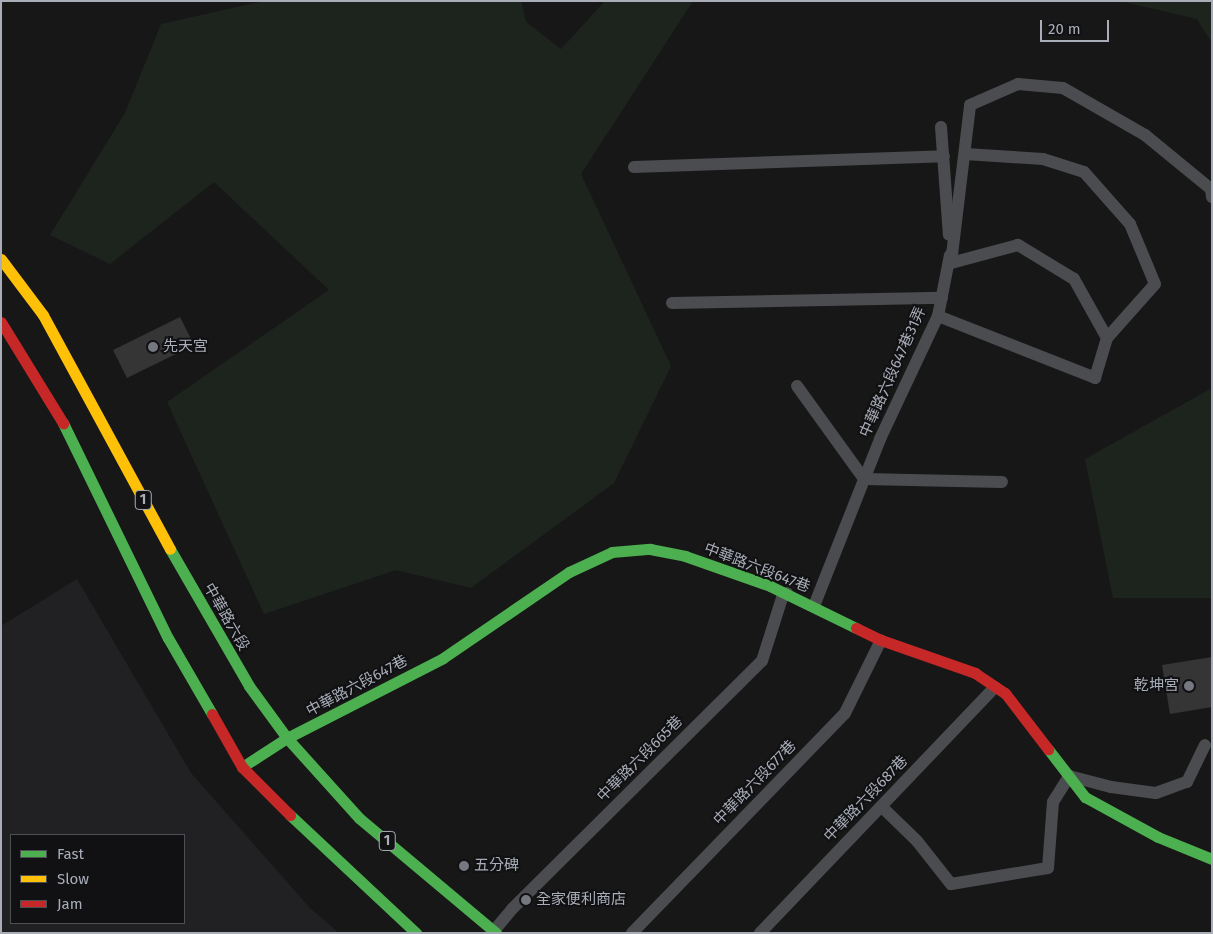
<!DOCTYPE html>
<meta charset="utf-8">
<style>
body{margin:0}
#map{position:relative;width:1213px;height:934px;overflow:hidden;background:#171717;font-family:"Fira Sans","Noto Sans TC",sans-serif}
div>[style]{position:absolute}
.built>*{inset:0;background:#212123}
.green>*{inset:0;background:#1d241e}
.building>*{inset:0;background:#353536}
.lane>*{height:12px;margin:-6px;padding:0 6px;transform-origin:6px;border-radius:6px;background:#4b4c50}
.fast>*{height:11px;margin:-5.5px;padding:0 5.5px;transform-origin:5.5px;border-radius:5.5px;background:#4caf50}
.slow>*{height:11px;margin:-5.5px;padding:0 5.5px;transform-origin:5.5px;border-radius:5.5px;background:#ffc107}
.jam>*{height:11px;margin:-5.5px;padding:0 5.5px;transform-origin:5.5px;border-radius:5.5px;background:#c62828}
.dots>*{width:14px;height:14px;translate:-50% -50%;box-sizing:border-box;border:2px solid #111113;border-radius:50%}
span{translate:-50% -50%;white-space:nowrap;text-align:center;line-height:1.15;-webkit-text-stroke:4px #111113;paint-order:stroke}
.shield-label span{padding:1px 4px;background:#111113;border:1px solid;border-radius:4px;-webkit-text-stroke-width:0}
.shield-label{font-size:14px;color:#a8adb8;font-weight:700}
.poi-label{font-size:15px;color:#a8adb8}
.left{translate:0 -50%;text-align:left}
.right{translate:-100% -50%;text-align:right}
.street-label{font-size:15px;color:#a8adb8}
.frame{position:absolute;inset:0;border:2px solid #a8adb8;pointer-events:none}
.legend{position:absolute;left:10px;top:834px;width:175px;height:90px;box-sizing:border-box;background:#111113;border:1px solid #4d4f55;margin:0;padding:6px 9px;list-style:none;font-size:15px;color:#a8adb8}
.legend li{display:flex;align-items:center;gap:10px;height:25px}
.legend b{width:25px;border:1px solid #4d4f55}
.scale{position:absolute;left:1040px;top:20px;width:69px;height:22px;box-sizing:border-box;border:2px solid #a8adb8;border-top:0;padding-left:6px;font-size:15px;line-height:18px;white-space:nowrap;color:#a8adb8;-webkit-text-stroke:4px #111113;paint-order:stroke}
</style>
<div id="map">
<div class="built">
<i style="clip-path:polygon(evenodd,77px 579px,191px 773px,310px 908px,339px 933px,1px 933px,1px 626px,77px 579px,11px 835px,184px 835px,184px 923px,11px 923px,11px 835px)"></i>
</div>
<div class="green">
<i style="clip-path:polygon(264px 1px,521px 1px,526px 22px,561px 49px,605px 1px,693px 1px,581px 174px,671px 366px,614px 483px,471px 588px,396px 570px,264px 614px,167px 402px,329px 290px,214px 182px,110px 264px,50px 235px,125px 113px,161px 24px)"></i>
<i style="clip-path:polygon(1120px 1px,1212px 1px,1212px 43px,1197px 19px)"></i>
<i style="clip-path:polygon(1212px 388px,1212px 598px,1113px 598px,1085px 459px)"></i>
</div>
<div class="building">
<i style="clip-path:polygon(180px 317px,194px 345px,127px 378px,113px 350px)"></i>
<i style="clip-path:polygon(1212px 657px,1212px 707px,1170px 714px,1162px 665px)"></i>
</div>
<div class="lane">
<i style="left:941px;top:127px;width:108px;rotate:85.8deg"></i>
<i style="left:634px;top:167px;width:310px;rotate:-2deg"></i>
<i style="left:672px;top:303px;width:270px;rotate:-1.1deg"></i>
<i style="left:938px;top:316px;width:169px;rotate:21.5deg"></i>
<i style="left:1095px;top:378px;width:42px;rotate:-73.3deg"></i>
<i style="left:1107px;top:338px;width:72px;rotate:-48.4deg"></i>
<i style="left:1155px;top:284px;width:65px;rotate:-112.6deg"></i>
<i style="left:1130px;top:224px;width:69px;rotate:-131.5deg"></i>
<i style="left:1084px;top:172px;width:43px;rotate:-162.4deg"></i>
<i style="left:1043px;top:159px;width:78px;rotate:-176.3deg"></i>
<i style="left:1107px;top:338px;width:68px;rotate:-119.2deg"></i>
<i style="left:1074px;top:279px;width:66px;rotate:-148.7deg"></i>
<i style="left:1018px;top:245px;width:69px;rotate:165deg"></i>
<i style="left:951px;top:263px;width:159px;rotate:-83.1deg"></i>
<i style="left:970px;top:105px;width:52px;rotate:-23.6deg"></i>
<i style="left:1018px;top:84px;width:45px;rotate:5.1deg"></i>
<i style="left:1063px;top:88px;width:95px;rotate:29.8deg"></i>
<i style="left:1145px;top:135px;width:85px;rotate:39.3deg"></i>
<i style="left:1211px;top:189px;width:8px;rotate:83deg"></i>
<i style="left:797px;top:386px;width:115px;rotate:54.2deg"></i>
<i style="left:864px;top:479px;width:138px;rotate:1.2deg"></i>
<i style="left:814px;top:606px;width:180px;rotate:-68.4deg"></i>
<i style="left:880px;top:439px;width:136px;rotate:-64.8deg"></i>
<i style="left:938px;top:316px;width:62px;rotate:-78.9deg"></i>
<i style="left:882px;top:807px;width:49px;rotate:44.2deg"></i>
<i style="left:917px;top:841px;width:55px;rotate:51.7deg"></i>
<i style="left:951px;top:884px;width:98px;rotate:-9.4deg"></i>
<i style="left:1048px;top:868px;width:66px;rotate:-85.7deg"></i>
<i style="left:1053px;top:802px;width:31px;rotate:-58deg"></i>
<i style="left:1069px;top:776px;width:43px;rotate:14.7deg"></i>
<i style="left:1111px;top:787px;width:45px;rotate:7.6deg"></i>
<i style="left:1156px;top:793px;width:33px;rotate:-20deg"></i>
<i style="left:1187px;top:782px;width:41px;rotate:-64.1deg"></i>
<i style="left:492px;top:933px;width:31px;rotate:-50deg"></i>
<i style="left:512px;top:909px;width:352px;rotate:-44.8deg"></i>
<i style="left:762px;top:661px;width:66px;rotate:-72.4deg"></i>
<i style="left:782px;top:598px;width:7px;rotate:-45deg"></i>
<i style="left:632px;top:933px;width:306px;rotate:-45.9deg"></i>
<i style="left:845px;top:713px;width:81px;rotate:-63.7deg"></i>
<i style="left:760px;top:933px;width:340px;rotate:-46.3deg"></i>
</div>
<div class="fast">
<i style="left:63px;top:423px;width:239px;rotate:64deg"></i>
<i style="left:168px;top:638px;width:88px;rotate:59.9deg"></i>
<i style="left:170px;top:549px;width:158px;rotate:60deg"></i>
<i style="left:249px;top:686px;width:64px;rotate:53.8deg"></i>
<i style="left:287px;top:738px;width:108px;rotate:48deg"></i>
<i style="left:359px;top:818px;width:179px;rotate:40deg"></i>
<i style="left:1048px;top:749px;width:61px;rotate:52.4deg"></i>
<i style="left:1085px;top:797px;width:83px;rotate:28.7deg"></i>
<i style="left:1158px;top:837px;width:58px;rotate:22.2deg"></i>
<i style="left:242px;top:767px;width:54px;rotate:-32.8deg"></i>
<i style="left:287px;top:738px;width:175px;rotate:-27.1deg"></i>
<i style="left:443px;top:658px;width:153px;rotate:-34.3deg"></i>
<i style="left:569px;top:572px;width:47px;rotate:-24.9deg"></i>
<i style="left:612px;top:552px;width:38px;rotate:-5deg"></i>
<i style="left:650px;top:549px;width:36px;rotate:11deg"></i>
<i style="left:685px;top:556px;width:90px;rotate:19.4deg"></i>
<i style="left:770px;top:586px;width:96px;rotate:26deg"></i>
<i style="left:290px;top:815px;width:173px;rotate:43.1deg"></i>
</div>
<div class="slow">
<i style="left:1px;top:259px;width:70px;rotate:53.1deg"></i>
<i style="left:43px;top:315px;width:266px;rotate:61.5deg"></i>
</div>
<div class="jam">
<i style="left:1px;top:322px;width:119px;rotate:58.5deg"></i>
<i style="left:856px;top:628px;width:28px;rotate:26deg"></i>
<i style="left:881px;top:640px;width:100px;rotate:19.3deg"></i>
<i style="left:975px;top:673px;width:36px;rotate:34deg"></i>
<i style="left:1005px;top:693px;width:71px;rotate:52.5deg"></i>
<i style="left:212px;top:714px;width:61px;rotate:60.5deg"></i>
<i style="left:242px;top:767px;width:68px;rotate:45deg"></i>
</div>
<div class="dots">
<i style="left:153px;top:347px;background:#757880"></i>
<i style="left:1189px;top:686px;background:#757880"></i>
<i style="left:464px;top:866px;background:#757880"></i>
<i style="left:526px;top:900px;background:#757880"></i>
</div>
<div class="shield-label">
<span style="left:143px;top:500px">1</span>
<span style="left:387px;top:841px">1</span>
</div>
<div class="poi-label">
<span class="left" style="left:163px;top:347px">先天宮</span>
<span class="right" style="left:1179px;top:686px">乾坤宮</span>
<span class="left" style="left:474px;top:866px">五分碑</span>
<span class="left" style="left:536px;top:900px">全家便利商店</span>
</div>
<div class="street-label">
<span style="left:893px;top:372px;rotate:-66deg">中華路六段647巷31弄</span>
<span style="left:757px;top:568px;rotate:21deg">中華路六段647巷</span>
<span style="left:226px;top:617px;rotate:60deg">中華路六段</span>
<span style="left:357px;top:686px;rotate:-28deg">中華路六段647巷</span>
<span style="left:640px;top:759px;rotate:-45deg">中華路六段665巷</span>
<span style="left:755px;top:783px;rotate:-46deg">中華路六段677巷</span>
<span style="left:866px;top:799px;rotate:-46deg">中華路六段687巷</span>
</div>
<div class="frame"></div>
<ul class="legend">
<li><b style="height:6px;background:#4caf50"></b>Fast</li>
<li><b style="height:6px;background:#ffc107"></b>Slow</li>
<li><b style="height:6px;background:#c62828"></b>Jam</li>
</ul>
<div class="scale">20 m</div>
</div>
